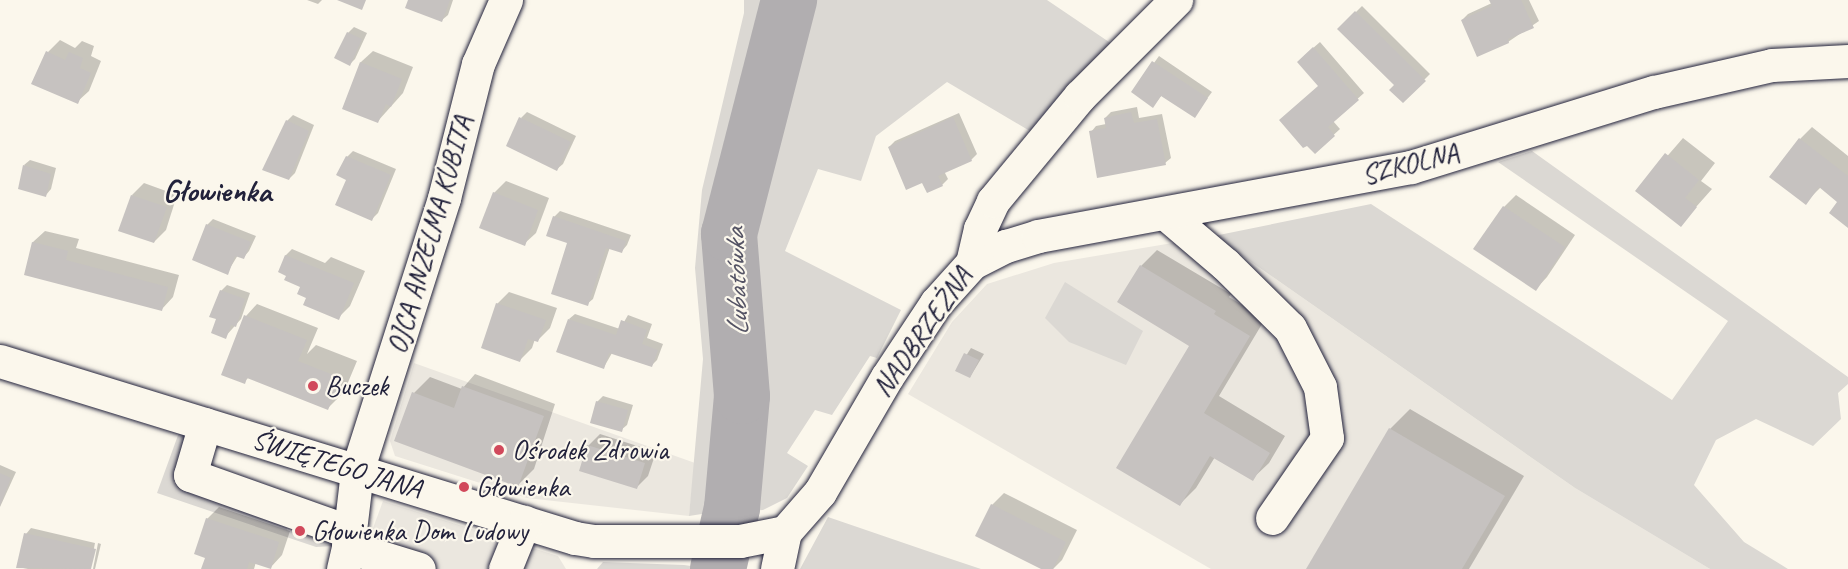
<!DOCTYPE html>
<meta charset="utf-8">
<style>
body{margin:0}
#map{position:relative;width:1848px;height:569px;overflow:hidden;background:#fbf7ec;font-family:Caveat,sans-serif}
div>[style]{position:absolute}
.built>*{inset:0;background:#ebe7df}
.green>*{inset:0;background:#dbd8d3}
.shadow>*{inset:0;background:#0003}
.river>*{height:56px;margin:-28px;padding:0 28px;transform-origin:28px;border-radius:28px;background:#b1aeb0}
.building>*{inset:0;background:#c6c2c0}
.roads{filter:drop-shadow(0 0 2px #22223b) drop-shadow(0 0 2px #22223b)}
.minor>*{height:33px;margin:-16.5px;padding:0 16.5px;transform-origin:16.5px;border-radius:16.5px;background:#fbf7ec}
.dots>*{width:16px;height:16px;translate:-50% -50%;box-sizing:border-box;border:3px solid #fbf7ec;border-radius:50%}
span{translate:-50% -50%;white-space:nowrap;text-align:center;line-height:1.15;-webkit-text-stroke:4.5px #fbf7ec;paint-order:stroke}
.street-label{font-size:28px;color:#22223b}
.poi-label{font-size:28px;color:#22223b}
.left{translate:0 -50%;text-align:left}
.water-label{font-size:30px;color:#545364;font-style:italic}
.quarter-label{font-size:32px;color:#22223b;font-weight:700}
</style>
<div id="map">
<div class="built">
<i style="clip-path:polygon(1214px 236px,1575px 488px,1710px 569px,1211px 569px,908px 394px,952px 322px,987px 284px,1054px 263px)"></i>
<i style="clip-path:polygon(414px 363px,695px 463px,689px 516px,527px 498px,395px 456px,390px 441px)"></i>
<i style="clip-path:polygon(383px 501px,558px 556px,566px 569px,358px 569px)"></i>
</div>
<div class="green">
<i style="clip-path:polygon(744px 0,1047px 0,1112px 44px,1035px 134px,947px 82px,876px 136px,861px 181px,818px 169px,785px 251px,901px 310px,877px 358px,870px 356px,832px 415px,815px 410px,787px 453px,808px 466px,787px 498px,763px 510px,746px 511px,756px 419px,746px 266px,752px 206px,729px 199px,721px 267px,730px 394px,728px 489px,708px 513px,689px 516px,703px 359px,695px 268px,702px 190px,744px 13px)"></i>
<i style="clip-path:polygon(1532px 151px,1848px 377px,1848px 384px,1838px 393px,1841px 419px,1813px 446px,1756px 419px,1716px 440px,1694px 485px,1744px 542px,1788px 569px,1710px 569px,1575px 488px,1214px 236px,1371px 204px,1672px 400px,1728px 321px,1498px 162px)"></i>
<i style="clip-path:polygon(1065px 282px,1143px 331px,1126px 365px,1069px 342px,1045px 318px)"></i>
<i style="clip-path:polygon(181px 427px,189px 437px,174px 483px,289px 522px,287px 530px,306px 537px,309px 529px,328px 535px,333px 546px,316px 547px,157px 493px)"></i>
<i style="clip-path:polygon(828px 517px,936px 554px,981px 569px,800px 569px)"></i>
<i style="clip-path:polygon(603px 562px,684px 565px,698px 567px,697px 569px,597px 569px)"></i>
</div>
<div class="shadow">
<i style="clip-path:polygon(307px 0,322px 0,318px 4px)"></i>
<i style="clip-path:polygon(409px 0,453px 0,448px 15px,442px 20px)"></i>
<i style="clip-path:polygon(1491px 0,1529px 0,1539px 21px,1508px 42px,1462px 20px,1468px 14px,1492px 3px)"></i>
<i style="clip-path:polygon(1362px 6px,1430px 74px,1403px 101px,1396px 85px,1339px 29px)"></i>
<i style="clip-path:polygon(354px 27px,367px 33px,355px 59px,350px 64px,348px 33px)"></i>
<i style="clip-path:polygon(60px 40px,75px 48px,82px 41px,94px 46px,91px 56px,101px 61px,89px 91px,77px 102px,48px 52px)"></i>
<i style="clip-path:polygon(1320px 42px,1364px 93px,1333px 121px,1340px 129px,1315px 152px,1319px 86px,1304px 56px)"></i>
<i style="clip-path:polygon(373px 51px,413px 67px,403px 93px,378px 121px,344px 108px,361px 62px)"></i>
<i style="clip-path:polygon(1159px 56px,1212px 92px,1194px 116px,1162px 95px,1153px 106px,1133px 92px)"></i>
<i style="clip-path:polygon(1137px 107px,1139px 118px,1162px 114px,1171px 158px,1165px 163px,1091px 132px,1096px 126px,1106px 124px,1105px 118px,1111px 112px)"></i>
<i style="clip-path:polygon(527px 112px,576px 136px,563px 164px,557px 169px,521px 118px)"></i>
<i style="clip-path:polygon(959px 113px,977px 154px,971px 160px,944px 171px,948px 179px,942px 185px,923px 181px,889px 147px,895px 141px)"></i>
<i style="clip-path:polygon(293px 115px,314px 125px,295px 173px,289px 179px,287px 121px)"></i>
<i style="clip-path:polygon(1812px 127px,1848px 156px,1848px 227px,1846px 193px,1821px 187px,1805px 203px,1800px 139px)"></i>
<i style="clip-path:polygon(1683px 138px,1715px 163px,1701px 181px,1712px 189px,1680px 225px,1637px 191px)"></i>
<i style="clip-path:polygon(353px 151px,396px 169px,378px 213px,372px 219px,348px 180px,347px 157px)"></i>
<i style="clip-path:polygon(30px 160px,56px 168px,51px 189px,46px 195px,24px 165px)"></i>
<i style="clip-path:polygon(506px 181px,549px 198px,536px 233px,524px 244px,494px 193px)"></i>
<i style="clip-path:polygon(144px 183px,177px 195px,166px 230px,154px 242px,132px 195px)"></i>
<i style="clip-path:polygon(1516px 195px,1575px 235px,1547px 277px,1536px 289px,1475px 249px,1504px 207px)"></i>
<i style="clip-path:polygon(560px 211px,631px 235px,627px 245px,622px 251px,610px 247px,593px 299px,587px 304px,569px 242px,554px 217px)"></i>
<i style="clip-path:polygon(213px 219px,256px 236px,249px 251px,244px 257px,238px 255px,227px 273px,207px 225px)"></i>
<i style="clip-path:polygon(45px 231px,79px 239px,76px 248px,179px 275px,173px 297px,162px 309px,26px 274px,33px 242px)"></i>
<i style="clip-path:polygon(292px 249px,325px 263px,331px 257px,365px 271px,350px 306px,338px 318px,308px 297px,302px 287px,287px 275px,279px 272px,286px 255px)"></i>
<i style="clip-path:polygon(1157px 250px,1231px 294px,1229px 297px,1265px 319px,1219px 396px,1285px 436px,1269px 463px,1252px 479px,1215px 457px,1196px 488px,1180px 504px,1192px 345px,1141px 266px)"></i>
<i style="clip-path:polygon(227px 285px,250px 293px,241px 319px,225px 337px,218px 318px,221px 291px)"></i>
<i style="clip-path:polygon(509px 292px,557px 308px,550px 328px,538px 340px,535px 339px,532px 348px,520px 360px,497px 304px)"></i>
<i style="clip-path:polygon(257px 304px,318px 328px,307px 354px,316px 345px,357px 361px,344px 392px,328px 408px,249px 377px,244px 382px,246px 316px)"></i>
<i style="clip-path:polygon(575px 314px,620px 329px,628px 315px,652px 324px,647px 338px,663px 344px,657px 360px,651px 366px,612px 353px,604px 367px,569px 319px)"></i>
<i style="clip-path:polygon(971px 348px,984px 354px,970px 377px,957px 370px)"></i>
<i style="clip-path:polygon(475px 374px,555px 404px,534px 469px,518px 485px,414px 393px,430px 377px,462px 389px)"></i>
<i style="clip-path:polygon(603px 396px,633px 405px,627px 425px,621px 430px,597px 402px)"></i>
<i style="clip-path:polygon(1410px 409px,1524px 476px,1469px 569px,1308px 569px,1390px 429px)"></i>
<i style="clip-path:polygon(600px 434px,656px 452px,648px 476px,636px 488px,588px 446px)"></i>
<i style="clip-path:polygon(0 465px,16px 472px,0 507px)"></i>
<i style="clip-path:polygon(1004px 493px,1077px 530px,1062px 560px,1053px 569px,1045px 569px,992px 505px)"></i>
<i style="clip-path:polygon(219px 507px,290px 531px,282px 555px,271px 567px,256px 562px,254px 569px,203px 569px,207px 557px,207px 519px)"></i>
<i style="clip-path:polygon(31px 528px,95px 543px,90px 569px,28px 569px,18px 567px,26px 534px)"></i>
<i style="clip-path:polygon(98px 543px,101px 544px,95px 569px,93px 569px)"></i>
</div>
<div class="river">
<i style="left:718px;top:569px;width:63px;rotate:-77.1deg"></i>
<i style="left:732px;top:508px;width:112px;rotate:-84.9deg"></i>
<i style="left:742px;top:396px;width:163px;rotate:-94.6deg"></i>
<i style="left:729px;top:234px;width:242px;rotate:-75.6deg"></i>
</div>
<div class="building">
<i style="clip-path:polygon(337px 0,366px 0,362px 10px)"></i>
<i style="clip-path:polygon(408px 0,450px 0,442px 22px,405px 8px)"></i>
<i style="clip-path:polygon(1489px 0,1521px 0,1534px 28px,1508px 39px,1509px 43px,1477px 57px,1461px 20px,1492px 6px)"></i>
<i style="clip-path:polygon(1355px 11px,1426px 81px,1403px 103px,1389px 90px,1394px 85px,1337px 29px)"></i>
<i style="clip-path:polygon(347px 32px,362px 39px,350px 66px,334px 58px)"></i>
<i style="clip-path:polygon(1313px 47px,1359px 100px,1328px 127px,1335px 136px,1315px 154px,1307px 146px,1303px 148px,1279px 120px,1318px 86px,1297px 62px)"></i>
<i style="clip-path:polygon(46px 51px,65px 60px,69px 52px,83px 58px,80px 68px,91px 73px,78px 104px,31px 84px)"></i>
<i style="clip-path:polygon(1152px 61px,1208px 98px,1195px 118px,1161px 96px,1153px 108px,1131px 92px)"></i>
<i style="clip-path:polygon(360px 62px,402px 79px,391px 107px,386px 104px,378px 123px,342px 109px)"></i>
<i style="clip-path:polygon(1131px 112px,1134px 123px,1157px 119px,1166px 165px,1097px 178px,1089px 131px,1106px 128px,1104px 118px)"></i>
<i style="clip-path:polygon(519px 117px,571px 142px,557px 171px,506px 146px)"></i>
<i style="clip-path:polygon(953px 117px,972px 161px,938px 176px,943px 186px,927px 193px,922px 183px,906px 190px,888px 147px)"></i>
<i style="clip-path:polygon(286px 120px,309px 131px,289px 180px,262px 170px)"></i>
<i style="clip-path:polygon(1799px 138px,1848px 176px,1848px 228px,1829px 213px,1837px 202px,1819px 187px,1806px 205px,1769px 177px)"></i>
<i style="clip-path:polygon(1665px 153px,1699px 180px,1685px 198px,1697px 207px,1681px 227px,1635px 191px)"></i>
<i style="clip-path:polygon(346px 156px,391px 175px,372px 221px,335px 205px,346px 180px,336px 175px)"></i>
<i style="clip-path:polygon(23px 165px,51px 174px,46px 197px,18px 189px)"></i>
<i style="clip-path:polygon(493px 192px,538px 210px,525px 246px,479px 228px)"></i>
<i style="clip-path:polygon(131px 195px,167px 207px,154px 243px,118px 231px)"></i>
<i style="clip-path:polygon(1503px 206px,1565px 247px,1536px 291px,1473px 249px)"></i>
<i style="clip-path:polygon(553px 216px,626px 241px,622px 253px,606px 248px,588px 306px,551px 294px,567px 243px,546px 236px)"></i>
<i style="clip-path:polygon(206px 224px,251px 242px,244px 259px,235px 256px,228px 275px,192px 260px)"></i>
<i style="clip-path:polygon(32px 242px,68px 251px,66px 260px,168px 287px,162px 311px,24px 275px)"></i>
<i style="clip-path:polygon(285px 255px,354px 283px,339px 320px,303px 305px,306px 298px,297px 294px,300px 287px,284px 280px,286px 276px,278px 272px)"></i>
<i style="clip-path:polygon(1140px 265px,1216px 311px,1214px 314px,1250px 336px,1204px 413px,1270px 453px,1253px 481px,1210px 456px,1180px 506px,1116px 468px,1189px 346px,1117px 302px)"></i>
<i style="clip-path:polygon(220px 290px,245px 299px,236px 327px,231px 325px,226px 339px,211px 333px,216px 319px,209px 317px)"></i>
<i style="clip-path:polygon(496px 303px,546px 320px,538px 342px,528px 339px,520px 362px,481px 348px)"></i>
<i style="clip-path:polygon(244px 315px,307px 340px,298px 361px,341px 378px,328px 410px,247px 378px,245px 384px,221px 375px)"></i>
<i style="clip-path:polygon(568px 319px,616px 335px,621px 320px,647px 330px,642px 344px,658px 350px,652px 367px,609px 353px,604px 369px,556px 352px)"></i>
<i style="clip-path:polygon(964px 353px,979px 360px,970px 378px,955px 371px)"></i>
<i style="clip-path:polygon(462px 386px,544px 416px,518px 487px,394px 441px,412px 392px,454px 408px)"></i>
<i style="clip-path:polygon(596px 401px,628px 410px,622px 432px,590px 423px)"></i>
<i style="clip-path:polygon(1389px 428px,1505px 496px,1462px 569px,1306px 569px)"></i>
<i style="clip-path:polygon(587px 445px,645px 463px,637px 489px,579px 471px)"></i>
<i style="clip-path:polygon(0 473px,11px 478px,0 506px)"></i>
<i style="clip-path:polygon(991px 504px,1066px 542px,1053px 569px,1041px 569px,975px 536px)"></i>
<i style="clip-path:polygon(206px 518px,279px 542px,271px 569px,249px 562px,247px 569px,201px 569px,205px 558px,194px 554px)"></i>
<i style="clip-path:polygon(24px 533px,96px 549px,91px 569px,16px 568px)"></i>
</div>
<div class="roads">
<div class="minor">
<i style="left:1166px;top:214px;width:77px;rotate:40.3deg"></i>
<i style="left:1225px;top:264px;width:91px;rotate:44.6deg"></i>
<i style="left:1290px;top:328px;width:66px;rotate:63deg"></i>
<i style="left:1320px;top:387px;width:51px;rotate:82.2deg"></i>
<i style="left:1327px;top:438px;width:97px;rotate:124.5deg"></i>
<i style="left:972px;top:263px;width:38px;rotate:-27deg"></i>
<i style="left:1006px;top:246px;width:34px;rotate:-17deg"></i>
<i style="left:1038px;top:236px;width:379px;rotate:-10.5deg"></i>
<i style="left:1411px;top:167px;width:254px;rotate:-17.2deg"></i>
<i style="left:1654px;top:92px;width:121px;rotate:-12.9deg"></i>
<i style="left:1772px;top:65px;width:76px;rotate:-3deg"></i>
<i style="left:0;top:361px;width:602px;rotate:17.11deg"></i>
<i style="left:575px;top:538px;width:19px;rotate:9deg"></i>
<i style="left:594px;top:541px;width:146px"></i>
<i style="left:740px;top:541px;width:46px;rotate:-11.3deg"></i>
<i style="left:205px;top:424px;width:53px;rotate:106.4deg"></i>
<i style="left:190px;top:475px;width:170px;rotate:19.6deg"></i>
<i style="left:348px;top:547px;width:74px;rotate:17.2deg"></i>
<i style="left:343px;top:569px;width:23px;rotate:-77deg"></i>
<i style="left:348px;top:547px;width:77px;rotate:-83.2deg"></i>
<i style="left:357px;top:471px;width:287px;rotate:-72.3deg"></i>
<i style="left:444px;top:198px;width:138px;rotate:-75.8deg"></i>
<i style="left:478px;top:64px;width:70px;rotate:-66.4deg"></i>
<i style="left:505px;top:569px;width:51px;rotate:-68deg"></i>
<i style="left:777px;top:569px;width:38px;rotate:-78deg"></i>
<i style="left:785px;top:532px;width:53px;rotate:-48.8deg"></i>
<i style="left:820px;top:492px;width:133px;rotate:-59.8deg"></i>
<i style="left:887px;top:377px;width:89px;rotate:-56.5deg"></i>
<i style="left:936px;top:303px;width:54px;rotate:-48deg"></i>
<i style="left:972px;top:263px;width:35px;rotate:-77deg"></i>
<i style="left:980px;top:229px;width:31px;rotate:-65deg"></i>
<i style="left:993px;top:201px;width:136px;rotate:-50.4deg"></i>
<i style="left:1080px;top:96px;width:136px;rotate:-45deg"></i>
</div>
</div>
<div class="dots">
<i style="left:313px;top:386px;background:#d1495b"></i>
<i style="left:499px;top:450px;background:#d1495b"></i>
<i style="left:464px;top:487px;background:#d1495b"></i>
<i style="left:300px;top:531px;background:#d1495b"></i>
</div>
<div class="street-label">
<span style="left:1410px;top:164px;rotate:-14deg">SZKOLNA</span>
<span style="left:430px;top:235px;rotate:-74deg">OJCA ANZELMA KUBITA</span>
<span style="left:922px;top:332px;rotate:-55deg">NADBRZEŻNA</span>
<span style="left:337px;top:464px;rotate:17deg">ŚWIĘTEGO JANA</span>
</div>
<div class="poi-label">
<span class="left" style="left:325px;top:386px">Buczek</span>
<span class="left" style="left:512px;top:450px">Ośrodek Zdrowia</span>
<span class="left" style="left:476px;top:487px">Głowienka</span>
<span class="left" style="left:312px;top:531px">Głowienka Dom Ludowy</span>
</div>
<div class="water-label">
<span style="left:736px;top:282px;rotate:-92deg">Lubatówka</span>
</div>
<div class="quarter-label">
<span style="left:217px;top:191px">Głowienka</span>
</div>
</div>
